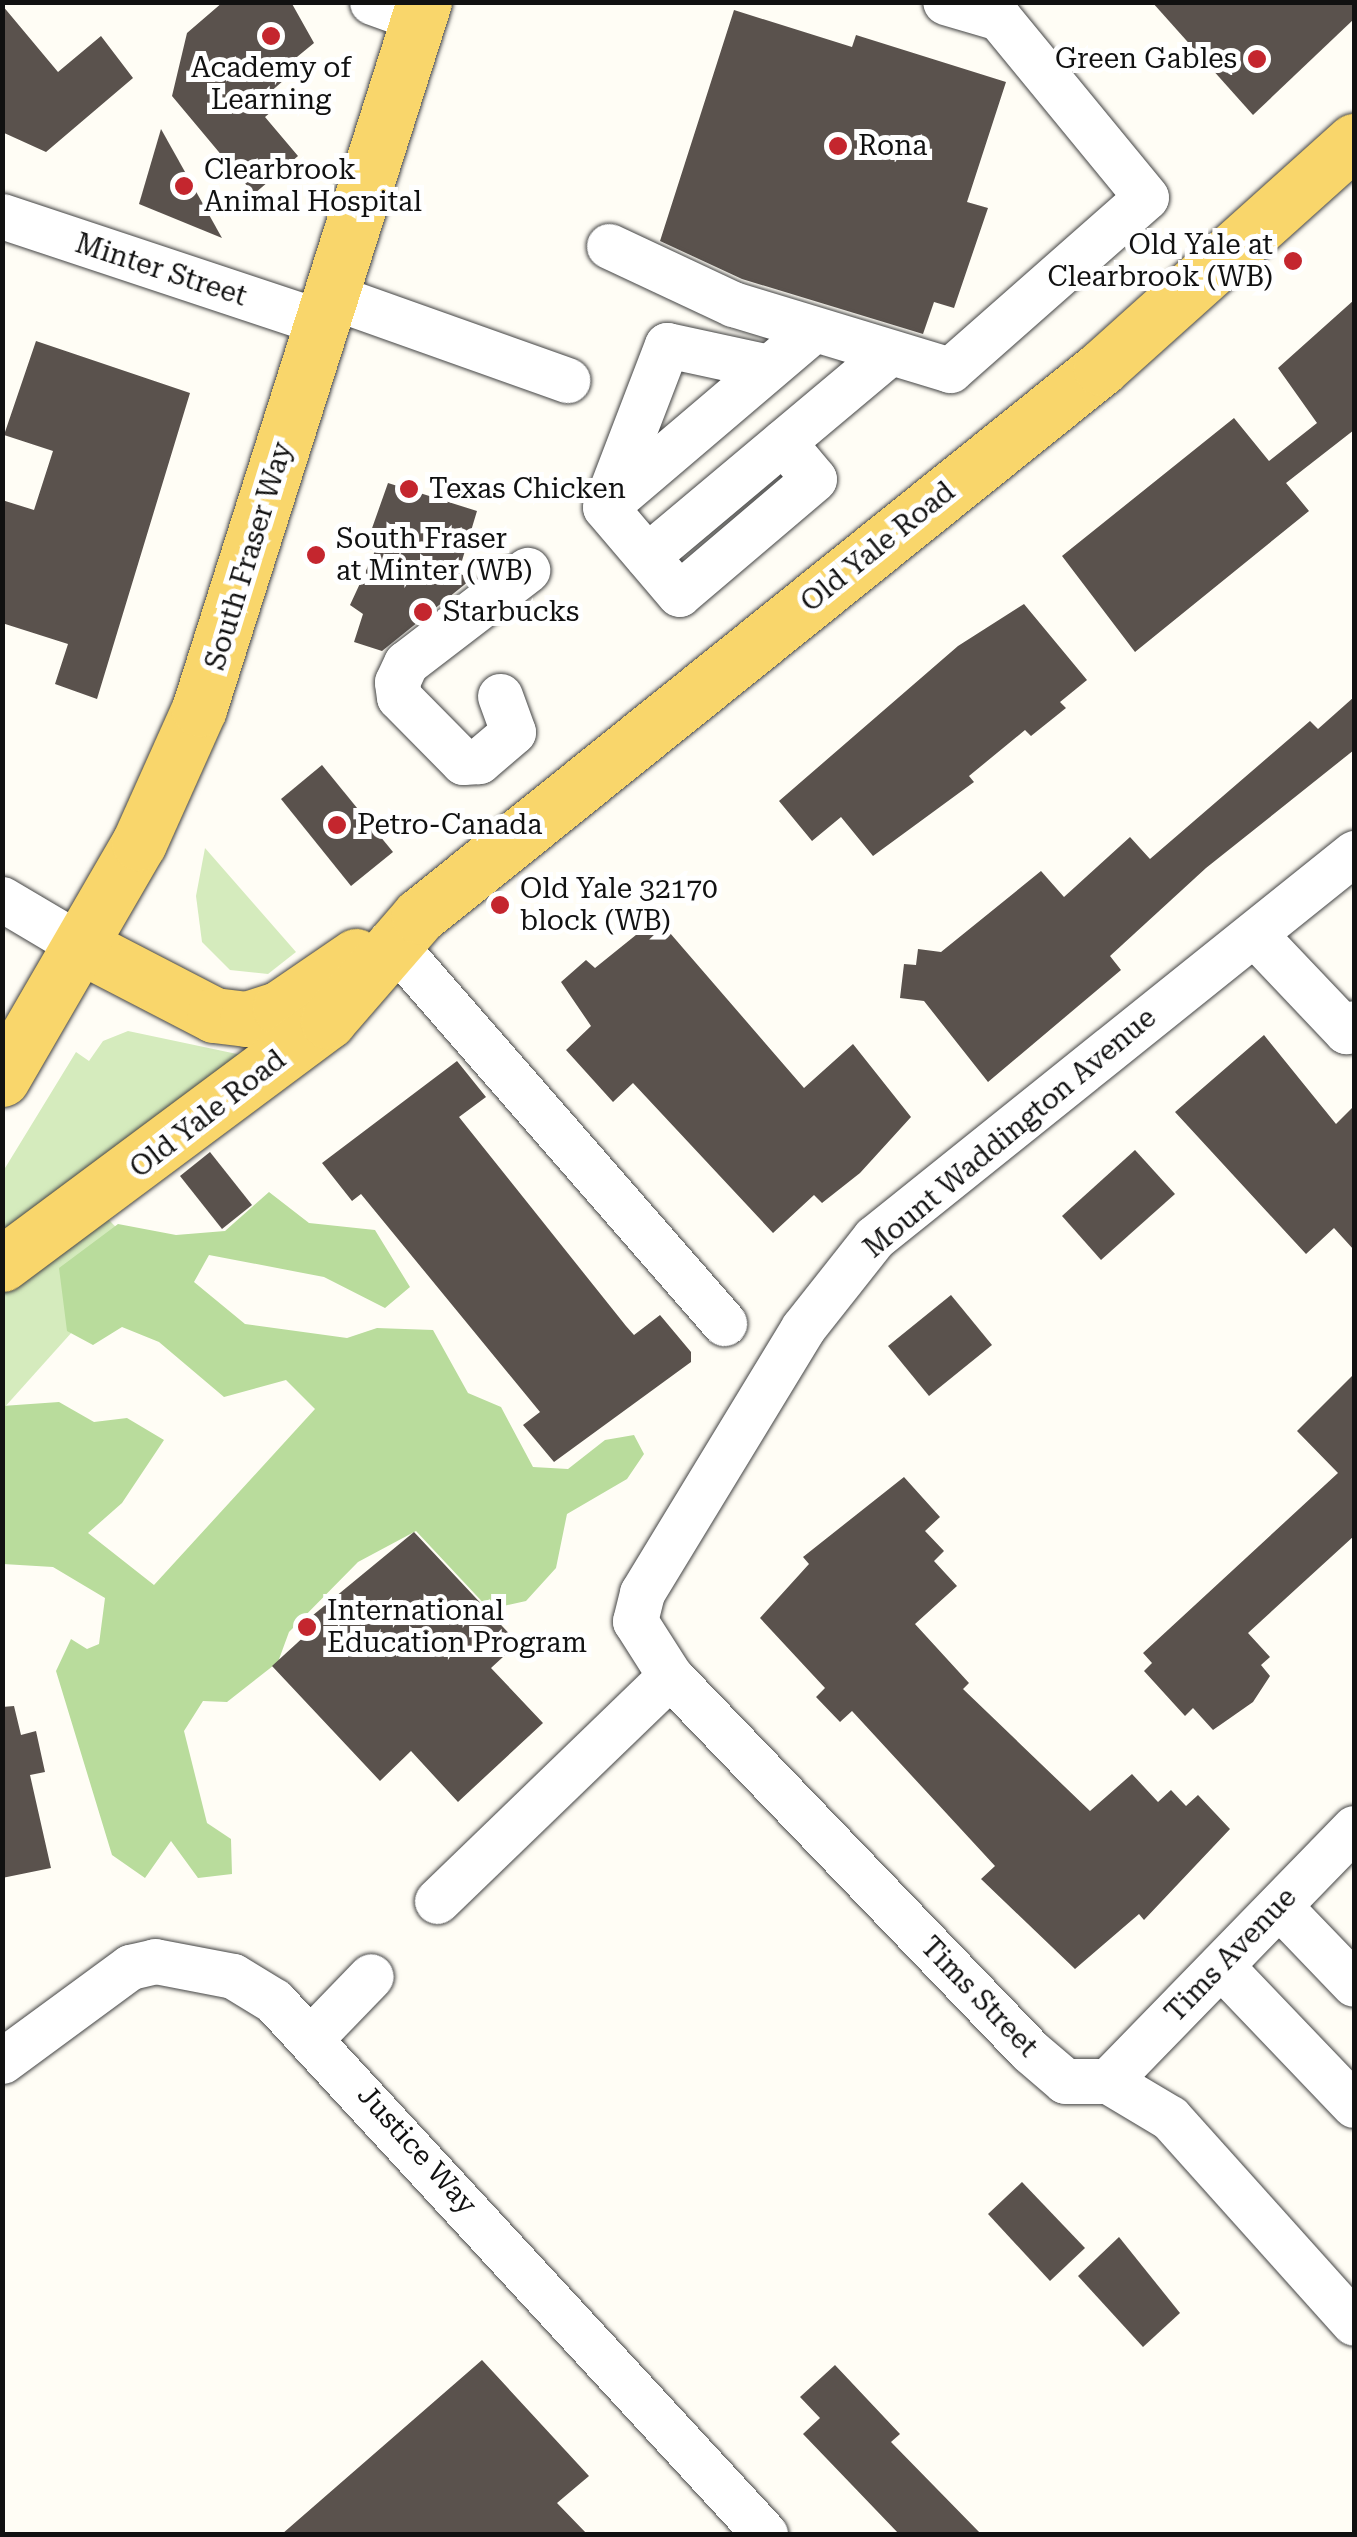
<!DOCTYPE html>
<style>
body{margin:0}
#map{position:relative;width:1357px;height:2537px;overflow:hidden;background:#fffdf5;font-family:"Roboto Serif",serif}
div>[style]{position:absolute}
.green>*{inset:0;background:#d5ebbd}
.forest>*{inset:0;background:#b9dc9c}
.building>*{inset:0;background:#5a524d}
.roads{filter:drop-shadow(0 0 2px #444) drop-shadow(0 0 2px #444)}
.minor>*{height:45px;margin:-22.5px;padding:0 22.5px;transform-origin:22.5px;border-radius:22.5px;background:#fff}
.major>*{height:55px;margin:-27.5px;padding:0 27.5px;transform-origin:27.5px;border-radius:27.5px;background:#f9d66b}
.dots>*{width:28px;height:28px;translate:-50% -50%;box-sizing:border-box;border:5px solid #fff;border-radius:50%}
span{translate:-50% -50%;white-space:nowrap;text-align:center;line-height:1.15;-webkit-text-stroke:10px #fff;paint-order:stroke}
.poi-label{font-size:28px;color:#111}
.right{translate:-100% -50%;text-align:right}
.left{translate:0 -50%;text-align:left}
.street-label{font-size:28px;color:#111}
.frame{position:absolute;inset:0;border:5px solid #111;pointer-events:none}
</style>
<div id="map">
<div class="green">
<i style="clip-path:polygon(205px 848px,296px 952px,268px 974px,230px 970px,202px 942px,196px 896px)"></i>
<i style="clip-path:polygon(128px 1031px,256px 1058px,3px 1250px,2px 1173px,76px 1052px,89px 1061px,103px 1041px)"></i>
<i style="clip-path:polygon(108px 1219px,142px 1254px,3px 1409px,3px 1291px)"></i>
</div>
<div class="forest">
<i style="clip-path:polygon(269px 1192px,309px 1223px,375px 1230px,410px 1287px,385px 1308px,324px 1277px,209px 1255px,194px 1282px,245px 1324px,347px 1338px,377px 1328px,433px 1330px,468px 1393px,501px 1407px,533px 1467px,568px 1469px,605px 1440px,634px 1435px,644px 1454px,627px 1479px,567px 1514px,556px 1568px,526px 1601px,489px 1609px,416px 1531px,358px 1562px,289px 1632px,278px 1662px,227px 1702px,203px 1701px,184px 1731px,207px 1823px,231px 1839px,232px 1874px,198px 1878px,171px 1841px,145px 1878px,112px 1855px,56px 1671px,71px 1639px,87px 1649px,99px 1644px,105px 1598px,53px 1567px,3px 1564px,2px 1406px,59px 1402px,94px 1422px,127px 1418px,164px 1440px,122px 1503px,88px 1533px,154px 1585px,315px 1409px,286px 1380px,224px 1397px,159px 1342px,122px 1327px,93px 1345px,67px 1331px,59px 1268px,118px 1224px,176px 1235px,225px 1231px)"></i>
</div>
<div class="building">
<i style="clip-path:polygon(223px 2px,291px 2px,314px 43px,286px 66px,292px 73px,268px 94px,278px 106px,265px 117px,298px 156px,254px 194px,172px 96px,187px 33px)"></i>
<i style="clip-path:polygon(1152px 2px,1354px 2px,1354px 19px,1253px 115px)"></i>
<i style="clip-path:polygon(2px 5px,58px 72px,101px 36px,133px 78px,46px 152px,2px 132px)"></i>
<i style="clip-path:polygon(734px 10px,852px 47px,856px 35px,1006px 82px,967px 202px,988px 208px,954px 308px,934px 302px,923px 334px,742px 279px,660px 241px)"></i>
<i style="clip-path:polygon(161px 129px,222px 238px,139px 204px)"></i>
<i style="clip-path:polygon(1354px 300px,1354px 430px,1286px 483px,1309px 511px,1135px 652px,1062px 556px,1234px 418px,1269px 461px,1317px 423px,1278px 368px)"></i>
<i style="clip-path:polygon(36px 341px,190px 393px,97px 699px,55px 684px,68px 644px,2px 623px,2px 500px,34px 510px,53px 451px,4px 435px)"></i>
<i style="clip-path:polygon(388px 483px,477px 511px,461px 564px,469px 581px,382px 651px,354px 642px,363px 614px,350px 605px,375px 551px,365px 548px)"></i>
<i style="clip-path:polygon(1024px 604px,1087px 680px,1060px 702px,1066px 708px,1031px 736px,1025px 730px,969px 776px,974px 782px,873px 856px,841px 817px,812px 841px,779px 801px,958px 646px)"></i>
<i style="clip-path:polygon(1354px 697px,1354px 750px,1206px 868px,1110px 956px,1121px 970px,988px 1082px,924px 1001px,900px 998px,904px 964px,916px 965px,918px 949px,941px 952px,1041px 871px,1064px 897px,1130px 837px,1150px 859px,1310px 721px,1318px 729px)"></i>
<i style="clip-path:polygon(322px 765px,393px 852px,351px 886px,281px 799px)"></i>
<i style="clip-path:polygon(657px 918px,804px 1088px,853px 1044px,911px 1117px,860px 1173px,822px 1203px,814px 1195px,773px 1233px,633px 1083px,613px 1102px,566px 1050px,591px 1026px,561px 982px,586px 960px,595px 968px)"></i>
<i style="clip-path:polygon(1264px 1035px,1336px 1124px,1354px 1106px,1354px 1250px,1334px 1228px,1306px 1254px,1175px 1112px)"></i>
<i style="clip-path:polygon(457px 1061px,486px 1097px,459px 1117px,626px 1326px,634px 1335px,660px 1315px,691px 1352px,691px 1362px,554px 1462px,523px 1425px,540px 1412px,361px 1194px,352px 1201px,322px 1163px)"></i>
<i style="clip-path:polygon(1135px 1150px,1175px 1194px,1101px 1260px,1062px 1216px)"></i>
<i style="clip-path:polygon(210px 1152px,252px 1205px,222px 1229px,180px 1176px)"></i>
<i style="clip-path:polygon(951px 1295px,992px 1345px,929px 1396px,888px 1346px)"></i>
<i style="clip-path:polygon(1354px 1374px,1354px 1536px,1248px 1633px,1270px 1657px,1261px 1665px,1270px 1676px,1253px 1702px,1213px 1730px,1193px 1708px,1185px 1716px,1144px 1671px,1152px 1663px,1143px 1653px,1338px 1473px,1297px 1431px)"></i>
<i style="clip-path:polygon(904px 1477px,940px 1517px,925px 1531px,944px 1551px,934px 1561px,957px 1586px,915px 1624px,969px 1683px,963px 1689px,1090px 1811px,1132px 1774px,1158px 1802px,1171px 1790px,1186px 1806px,1198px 1795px,1230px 1829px,1144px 1920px,1139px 1914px,1075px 1969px,981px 1879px,995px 1866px,852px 1711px,840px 1722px,816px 1697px,825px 1688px,760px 1618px,809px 1564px,803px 1557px)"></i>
<i style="clip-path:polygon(414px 1532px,518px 1643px,491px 1668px,543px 1723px,458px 1802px,411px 1751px,380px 1781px,272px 1666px,308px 1633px,301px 1625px)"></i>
<i style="clip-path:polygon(14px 1706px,21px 1735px,36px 1731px,45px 1772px,30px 1775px,51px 1868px,2px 1878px,2px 1707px)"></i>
<i style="clip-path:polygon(1022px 2182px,1085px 2248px,1050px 2281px,988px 2214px)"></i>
<i style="clip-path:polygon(1119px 2237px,1180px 2313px,1143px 2347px,1078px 2276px)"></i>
<i style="clip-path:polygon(482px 2360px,589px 2476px,557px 2503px,587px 2534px,282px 2534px)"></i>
<i style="clip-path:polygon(835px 2365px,900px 2434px,891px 2442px,981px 2534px,899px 2534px,803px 2434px,820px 2418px,800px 2397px)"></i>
</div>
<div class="roads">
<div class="minor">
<i style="left:372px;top:2px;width:50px;rotate:19.9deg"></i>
<i style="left:2px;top:216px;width:336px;rotate:18.4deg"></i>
<i style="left:609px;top:246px;width:137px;rotate:25.1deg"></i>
<i style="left:733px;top:304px;width:227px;rotate:16.9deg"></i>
<i style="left:950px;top:370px;width:261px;rotate:-41.4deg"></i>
<i style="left:1146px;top:197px;width:232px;rotate:-129.4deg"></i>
<i style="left:999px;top:18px;width:56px;rotate:-163.5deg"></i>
<i style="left:331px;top:296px;width:251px;rotate:19.6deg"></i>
<i style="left:783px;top:442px;width:48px;rotate:50deg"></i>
<i style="left:814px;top:479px;width:177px;rotate:139.6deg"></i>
<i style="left:679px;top:594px;width:114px;rotate:-130.4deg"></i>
<i style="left:605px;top:507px;width:273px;rotate:-40.4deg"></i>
<i style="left:607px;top:501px;width:167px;rotate:-69deg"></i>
<i style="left:667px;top:345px;width:104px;rotate:12.2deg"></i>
<i style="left:647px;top:556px;width:314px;rotate:-40deg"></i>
<i style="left:500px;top:696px;width:38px;rotate:70deg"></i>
<i style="left:513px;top:732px;width:45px;rotate:139.5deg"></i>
<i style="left:479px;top:761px;width:16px;rotate:176deg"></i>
<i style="left:463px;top:762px;width:91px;rotate:-134.6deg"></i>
<i style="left:399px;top:697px;width:15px;rotate:-98deg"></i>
<i style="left:397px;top:682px;width:21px;rotate:-65deg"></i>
<i style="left:406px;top:663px;width:153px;rotate:-37.5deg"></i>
<i style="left:1354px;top:853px;width:615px;rotate:141.27deg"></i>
<i style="left:874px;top:1238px;width:115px;rotate:128.3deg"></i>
<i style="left:803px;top:1328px;width:310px;rotate:121.3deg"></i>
<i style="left:642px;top:1593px;width:29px;rotate:104deg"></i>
<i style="left:635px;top:1621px;width:65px;rotate:57.5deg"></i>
<i style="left:670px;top:1676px;width:520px;rotate:46.17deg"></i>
<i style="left:1030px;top:2051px;width:46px;rotate:40.6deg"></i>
<i style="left:1065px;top:2081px;width:43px"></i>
<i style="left:1108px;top:2081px;width:72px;rotate:30.8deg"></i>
<i style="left:1170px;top:2118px;width:275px;rotate:48.1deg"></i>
<i style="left:2px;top:899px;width:92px;rotate:30.7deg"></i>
<i style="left:1254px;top:934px;width:134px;rotate:46.5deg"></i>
<i style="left:1346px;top:1031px;width:11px;rotate:-45deg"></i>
<i style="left:391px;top:941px;width:507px;rotate:48.92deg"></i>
<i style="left:437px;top:1901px;width:324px;rotate:-44deg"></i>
<i style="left:1279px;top:1906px;width:108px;rotate:46.1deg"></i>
<i style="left:1221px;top:1966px;width:192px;rotate:46.3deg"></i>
<i style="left:313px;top:2036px;width:83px;rotate:-46deg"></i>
<i style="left:2px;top:2061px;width:159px;rotate:-36.3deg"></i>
<i style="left:130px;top:1967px;width:26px;rotate:-13deg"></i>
<i style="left:155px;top:1961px;width:79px;rotate:10.9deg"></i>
<i style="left:233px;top:1976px;width:48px;rotate:31.4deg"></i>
<i style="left:274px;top:2001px;width:725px;rotate:47.35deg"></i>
<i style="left:1108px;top:2081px;width:353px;rotate:-45.8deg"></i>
</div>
<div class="major">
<i style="left:81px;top:946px;width:150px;rotate:27.4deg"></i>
<i style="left:214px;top:1015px;width:33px;rotate:7deg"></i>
<i style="left:247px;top:1019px;width:35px;rotate:-18deg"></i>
<i style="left:280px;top:1008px;width:92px;rotate:-34.4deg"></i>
<i style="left:2px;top:1079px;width:273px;rotate:-59.9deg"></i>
<i style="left:139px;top:843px;width:147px;rotate:-65.9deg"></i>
<i style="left:199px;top:709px;width:742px;rotate:-72.35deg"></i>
<i style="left:2px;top:1264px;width:407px;rotate:-36.7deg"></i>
<i style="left:328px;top:1021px;width:139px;rotate:-49.1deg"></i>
<i style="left:419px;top:916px;width:875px;rotate:-38.78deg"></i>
<i style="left:1101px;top:368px;width:340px;rotate:-41.9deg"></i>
</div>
</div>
<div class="dots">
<i style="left:271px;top:36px;background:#c4262e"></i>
<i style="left:1257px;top:59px;background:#c4262e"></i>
<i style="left:838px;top:146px;background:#c4262e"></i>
<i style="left:184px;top:186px;background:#c4262e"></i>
<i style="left:1293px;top:261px;background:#c4262e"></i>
<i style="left:409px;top:489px;background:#c4262e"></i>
<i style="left:316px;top:555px;background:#c4262e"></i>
<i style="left:423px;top:612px;background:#c4262e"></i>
<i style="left:337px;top:825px;background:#c4262e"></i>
<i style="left:500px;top:905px;background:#c4262e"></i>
<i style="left:307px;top:1627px;background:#c4262e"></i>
</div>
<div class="poi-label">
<span class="right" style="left:1237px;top:59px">Green Gables</span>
<span style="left:271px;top:84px">Academy of<br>Learning</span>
<span class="left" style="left:858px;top:146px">Rona</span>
<span class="left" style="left:204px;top:186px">Clearbrook<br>Animal Hospital</span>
<span class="right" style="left:1273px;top:261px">Old Yale at<br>Clearbrook (WB)</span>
<span class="left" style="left:429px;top:489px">Texas Chicken</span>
<span class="left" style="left:336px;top:555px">South Fraser<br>at Minter (WB)</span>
<span class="left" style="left:443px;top:612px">Starbucks</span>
<span class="left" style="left:357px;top:825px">Petro-Canada</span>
<span class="left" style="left:520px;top:905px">Old Yale 32170<br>block (WB)</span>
<span class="left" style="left:327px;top:1627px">International<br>Education Program</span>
</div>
<div class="street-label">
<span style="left:161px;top:270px;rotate:18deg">Minter Street</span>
<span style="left:878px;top:547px;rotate:-39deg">Old Yale Road</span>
<span style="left:249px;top:556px;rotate:-73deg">South Fraser Way</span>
<span style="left:208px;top:1114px;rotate:-38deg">Old Yale Road</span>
<span style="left:1010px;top:1133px;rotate:-40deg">Mount Waddington Avenue</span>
<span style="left:1231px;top:1955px;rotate:-46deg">Tims Avenue</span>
<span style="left:979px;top:1997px;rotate:46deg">Tims Street</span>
<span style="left:417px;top:2150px;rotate:48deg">Justice Way</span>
</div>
<div class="frame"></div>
</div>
